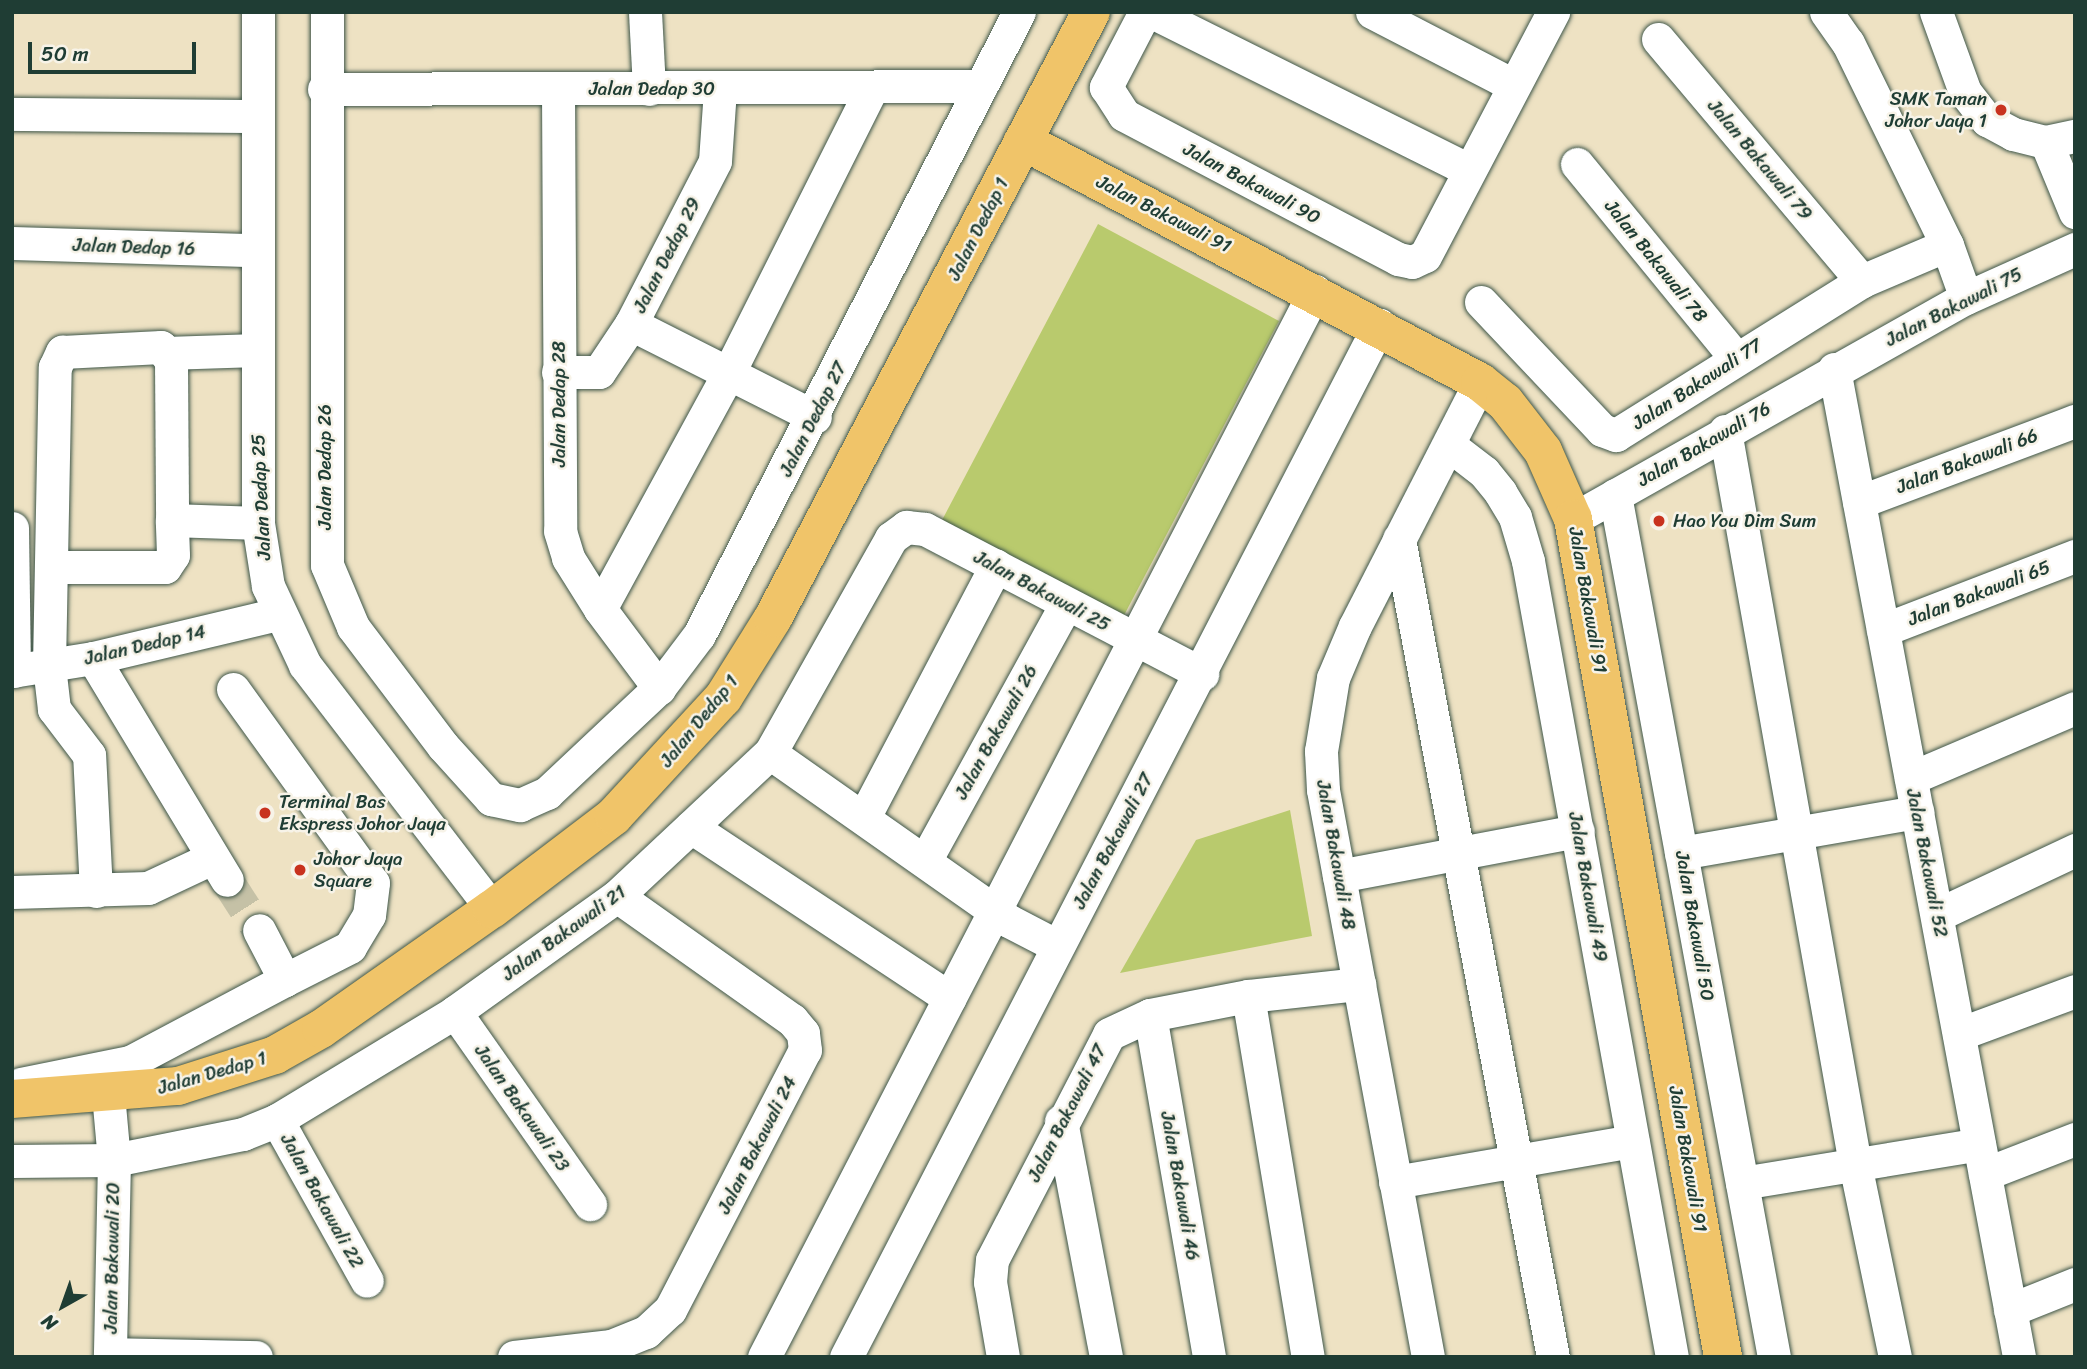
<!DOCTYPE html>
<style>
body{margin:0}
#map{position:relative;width:2087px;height:1369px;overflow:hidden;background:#eee2c3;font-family:Sriracha,sans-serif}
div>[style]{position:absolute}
.green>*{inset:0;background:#b9ca6d}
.minor-tunnel>*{height:33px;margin-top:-16.5px;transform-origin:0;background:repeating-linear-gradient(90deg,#c5c1a6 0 33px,transparent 0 50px)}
.roads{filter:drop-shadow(0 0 2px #3e5649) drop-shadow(0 0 2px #3e5649)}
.minor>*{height:33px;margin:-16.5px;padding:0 16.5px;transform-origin:16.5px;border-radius:16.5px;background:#fff}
.major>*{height:38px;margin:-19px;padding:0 19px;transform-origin:19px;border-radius:19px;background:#f0c469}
.dots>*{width:19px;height:19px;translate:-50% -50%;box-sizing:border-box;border:4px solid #f7f3e8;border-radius:50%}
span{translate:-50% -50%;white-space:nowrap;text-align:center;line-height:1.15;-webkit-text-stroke:5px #f7f3e8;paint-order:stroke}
.street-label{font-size:19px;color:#1f3d34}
.poi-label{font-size:19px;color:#1f3d34}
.right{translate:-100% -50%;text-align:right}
.left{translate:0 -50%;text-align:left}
.frame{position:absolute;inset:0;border:14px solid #1f3d34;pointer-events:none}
.north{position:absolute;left:28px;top:1271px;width:70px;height:70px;-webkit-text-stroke:5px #f7f3e8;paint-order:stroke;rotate:220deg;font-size:19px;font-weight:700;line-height:28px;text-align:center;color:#1f3d34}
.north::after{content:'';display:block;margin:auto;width:24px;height:32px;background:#1f3d34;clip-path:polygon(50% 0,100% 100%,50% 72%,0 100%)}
.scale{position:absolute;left:28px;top:42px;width:168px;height:32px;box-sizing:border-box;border:4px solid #1f3d34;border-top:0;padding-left:9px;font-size:21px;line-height:24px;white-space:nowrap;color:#1f3d34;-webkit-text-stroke:5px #f7f3e8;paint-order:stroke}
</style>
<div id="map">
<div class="green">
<i style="clip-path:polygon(1098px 224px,1279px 321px,1121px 621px,940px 524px)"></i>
<i style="clip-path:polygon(1290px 810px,1312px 936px,1120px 973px,1196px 840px)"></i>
</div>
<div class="minor-tunnel">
<i style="left:227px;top:880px;width:59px;rotate:57.4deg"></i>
</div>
<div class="roads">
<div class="minor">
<i style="left:258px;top:12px;width:511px;rotate:90deg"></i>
<i style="left:258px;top:523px;width:64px;rotate:81deg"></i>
<i style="left:268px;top:586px;width:87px;rotate:64.9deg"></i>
<i style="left:305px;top:665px;width:307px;rotate:52.5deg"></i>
<i style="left:327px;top:12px;width:553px;rotate:90deg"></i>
<i style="left:327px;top:565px;width:67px;rotate:67.2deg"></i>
<i style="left:353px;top:627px;width:149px;rotate:52.9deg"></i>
<i style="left:443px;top:746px;width:72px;rotate:47.8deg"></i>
<i style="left:491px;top:799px;width:30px;rotate:12deg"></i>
<i style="left:520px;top:805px;width:30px;rotate:-24deg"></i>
<i style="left:547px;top:793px;width:154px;rotate:-43.2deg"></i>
<i style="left:659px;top:688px;width:66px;rotate:-53deg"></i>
<i style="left:699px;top:635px;width:700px;rotate:-62.81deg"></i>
<i style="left:645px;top:12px;width:77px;rotate:87deg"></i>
<i style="left:1145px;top:12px;width:85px;rotate:117.5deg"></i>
<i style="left:1106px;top:87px;width:33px;rotate:57deg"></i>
<i style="left:1124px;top:115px;width:310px;rotate:27.7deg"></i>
<i style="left:1398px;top:259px;width:14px;rotate:12deg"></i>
<i style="left:1412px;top:262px;width:14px;rotate:-25deg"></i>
<i style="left:1425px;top:256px;width:276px;rotate:-62.3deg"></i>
<i style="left:1152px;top:12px;width:354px;rotate:26.5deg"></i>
<i style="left:1372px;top:12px;width:159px;rotate:27.4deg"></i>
<i style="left:1826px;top:12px;width:38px;rotate:55deg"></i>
<i style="left:1848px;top:43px;width:225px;rotate:63.9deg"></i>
<i style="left:1947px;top:245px;width:56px;rotate:70.3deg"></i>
<i style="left:1936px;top:12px;width:85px;rotate:70.1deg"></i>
<i style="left:1965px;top:92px;width:36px;rotate:52deg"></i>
<i style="left:1987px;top:120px;width:30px;rotate:28deg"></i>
<i style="left:2013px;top:134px;width:34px;rotate:14deg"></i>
<i style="left:2046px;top:142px;width:30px;rotate:-12deg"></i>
<i style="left:1658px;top:39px;width:317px;rotate:49.9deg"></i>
<i style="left:324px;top:89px;width:657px;rotate:-0.26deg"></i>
<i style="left:558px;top:90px;width:441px;rotate:89.7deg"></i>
<i style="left:560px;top:531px;width:28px;rotate:73deg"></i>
<i style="left:568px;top:558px;width:60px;rotate:57.9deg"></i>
<i style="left:600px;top:609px;width:99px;rotate:53.2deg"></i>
<i style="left:12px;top:114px;width:246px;rotate:0.5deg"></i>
<i style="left:2046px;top:142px;width:76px;rotate:67.5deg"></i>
<i style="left:1577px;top:164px;width:249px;rotate:50.7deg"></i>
<i style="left:12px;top:243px;width:243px;rotate:1.7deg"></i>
<i style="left:1481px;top:302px;width:176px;rotate:46.6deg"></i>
<i style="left:1602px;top:430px;width:15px;rotate:20deg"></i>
<i style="left:1616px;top:435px;width:290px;rotate:-32deg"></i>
<i style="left:1862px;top:281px;width:92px;rotate:-23deg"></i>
<i style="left:631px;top:324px;width:206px;rotate:26.8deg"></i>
<i style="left:167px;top:353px;width:89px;rotate:-1.9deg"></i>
<i style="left:1834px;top:369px;width:1005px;rotate:79.39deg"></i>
<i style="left:558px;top:372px;width:41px"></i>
<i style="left:599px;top:372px;width:58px;rotate:-56.3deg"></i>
<i style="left:631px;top:324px;width:183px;rotate:-62.7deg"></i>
<i style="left:715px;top:161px;width:72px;rotate:-86deg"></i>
<i style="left:1725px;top:431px;width:744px;rotate:79.94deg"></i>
<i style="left:1855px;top:1164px;width:197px;rotate:78.3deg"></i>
<i style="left:1449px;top:445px;width:44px;rotate:37.6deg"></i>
<i style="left:1484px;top:472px;width:26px;rotate:51deg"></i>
<i style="left:1500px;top:492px;width:29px;rotate:59deg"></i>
<i style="left:1515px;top:517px;width:46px;rotate:73.5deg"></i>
<i style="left:1528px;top:561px;width:809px;rotate:79.75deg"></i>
<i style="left:1615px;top:495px;width:877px;rotate:79.55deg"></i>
<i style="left:1859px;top:502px;width:231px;rotate:-20.6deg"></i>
<i style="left:1573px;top:519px;width:451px;rotate:-29.4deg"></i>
<i style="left:1966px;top:298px;width:120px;rotate:-24.2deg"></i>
<i style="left:12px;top:528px;width:143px;rotate:89.2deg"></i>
<i style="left:1399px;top:539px;width:832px;rotate:79.34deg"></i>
<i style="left:54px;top:567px;width:111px"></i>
<i style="left:165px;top:567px;width:14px;rotate:-56deg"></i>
<i style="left:173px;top:555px;width:35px;rotate:-92deg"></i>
<i style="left:600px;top:609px;width:268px;rotate:-61.4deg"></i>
<i style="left:728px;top:374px;width:320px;rotate:-63.3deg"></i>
<i style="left:1883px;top:630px;width:206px;rotate:-21.1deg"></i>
<i style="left:93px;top:658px;width:259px;rotate:58.9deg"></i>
<i style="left:12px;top:671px;width:82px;rotate:-9.1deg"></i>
<i style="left:93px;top:658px;width:190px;rotate:-13.4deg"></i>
<i style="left:233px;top:689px;width:239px;rotate:54.2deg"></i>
<i style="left:373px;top:883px;width:32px;rotate:97deg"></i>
<i style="left:369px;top:915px;width:37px;rotate:121deg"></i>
<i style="left:350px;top:947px;width:73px;rotate:153.1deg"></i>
<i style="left:770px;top:753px;width:292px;rotate:35.1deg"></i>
<i style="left:1009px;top:921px;width:54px;rotate:27.5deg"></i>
<i style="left:1911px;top:778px;width:178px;rotate:-23.1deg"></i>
<i style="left:864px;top:817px;width:284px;rotate:-62.3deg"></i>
<i style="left:691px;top:827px;width:310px;rotate:33.5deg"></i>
<i style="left:1681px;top:853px;width:240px;rotate:-9.9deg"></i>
<i style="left:926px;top:859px;width:291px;rotate:-61.2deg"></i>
<i style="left:1339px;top:876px;width:243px;rotate:-10.7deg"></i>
<i style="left:96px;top:891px;width:136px;rotate:-92.9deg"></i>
<i style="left:89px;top:755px;width:58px;rotate:-127.3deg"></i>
<i style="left:54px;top:709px;width:43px;rotate:-96.6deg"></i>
<i style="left:49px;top:666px;width:299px;rotate:-88.9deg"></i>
<i style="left:55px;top:367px;width:17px;rotate:-65deg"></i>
<i style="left:62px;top:352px;width:99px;rotate:-2.9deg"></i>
<i style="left:161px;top:347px;width:17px;rotate:54deg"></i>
<i style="left:171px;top:361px;width:159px;rotate:89.6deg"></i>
<i style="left:172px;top:520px;width:86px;rotate:2deg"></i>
<i style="left:12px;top:892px;width:136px;rotate:-1.7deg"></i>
<i style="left:148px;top:888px;width:71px;rotate:-25.1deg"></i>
<i style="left:1937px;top:915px;width:153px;rotate:-25.2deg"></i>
<i style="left:1248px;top:996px;width:366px;rotate:80.6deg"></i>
<i style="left:455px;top:1012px;width:235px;rotate:54.9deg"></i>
<i style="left:1150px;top:1015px;width:347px;rotate:80.2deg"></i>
<i style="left:1959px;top:1034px;width:124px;rotate:-20.3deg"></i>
<i style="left:21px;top:1084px;width:111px;rotate:-11.4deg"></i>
<i style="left:130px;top:1062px;width:175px;rotate:-27.9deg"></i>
<i style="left:285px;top:980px;width:56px;rotate:-117.5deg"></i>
<i style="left:108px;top:1094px;width:66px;rotate:84.8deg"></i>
<i style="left:114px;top:1160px;width:197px;rotate:91.2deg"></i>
<i style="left:277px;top:1120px;width:184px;rotate:60.8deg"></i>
<i style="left:1061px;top:1121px;width:240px;rotate:79.2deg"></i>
<i style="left:12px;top:1161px;width:102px;rotate:-0.6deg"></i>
<i style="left:114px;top:1160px;width:132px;rotate:-11.4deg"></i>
<i style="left:243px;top:1134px;width:37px;rotate:-22deg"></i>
<i style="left:277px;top:1120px;width:208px;rotate:-31.2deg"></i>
<i style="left:455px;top:1012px;width:199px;rotate:-35.6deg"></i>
<i style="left:617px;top:896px;width:209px;rotate:-43.1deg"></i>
<i style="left:770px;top:753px;width:247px;rotate:-60.6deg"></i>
<i style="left:891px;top:538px;width:19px;rotate:-36deg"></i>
<i style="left:906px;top:527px;width:19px;rotate:6deg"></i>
<i style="left:925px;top:529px;width:313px;rotate:27.6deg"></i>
<i style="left:1985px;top:1174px;width:97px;rotate:-21.3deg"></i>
<i style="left:1395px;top:1182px;width:241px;rotate:-9.8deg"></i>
<i style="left:1742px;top:1183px;width:240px;rotate:-9.3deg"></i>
<i style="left:2010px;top:1310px;width:70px;rotate:-21.8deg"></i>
<i style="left:110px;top:1354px;width:146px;rotate:1.2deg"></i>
<i style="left:514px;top:1357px;width:98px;rotate:-6.5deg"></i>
<i style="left:611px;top:1346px;width:38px;rotate:-22deg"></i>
<i style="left:646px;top:1332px;width:33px;rotate:-43deg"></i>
<i style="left:670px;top:1310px;width:293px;rotate:-62.6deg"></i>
<i style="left:805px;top:1050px;width:17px;rotate:-97deg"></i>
<i style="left:803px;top:1033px;width:17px;rotate:-130deg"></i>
<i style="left:792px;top:1020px;width:214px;rotate:-144.7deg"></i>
<i style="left:764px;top:1357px;width:1200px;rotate:-62.67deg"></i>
<i style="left:846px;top:1357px;width:1162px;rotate:-62.68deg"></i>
<i style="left:1003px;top:1357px;width:76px;rotate:-99.8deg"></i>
<i style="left:990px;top:1282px;width:22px;rotate:-85deg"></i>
<i style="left:992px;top:1260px;width:254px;rotate:-62.6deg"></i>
<i style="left:1109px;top:1034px;width:45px;rotate:-24.9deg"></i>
<i style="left:1150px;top:1015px;width:100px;rotate:-11deg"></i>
<i style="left:1248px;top:996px;width:112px;rotate:-6.2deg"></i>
<i style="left:1428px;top:1357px;width:577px;rotate:-100.49deg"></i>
<i style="left:1323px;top:790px;width:39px;rotate:-93deg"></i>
<i style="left:1321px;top:751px;width:74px;rotate:-80.7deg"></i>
<i style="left:1333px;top:678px;width:56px;rotate:-67.1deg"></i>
<i style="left:1355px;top:626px;width:274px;rotate:-62.9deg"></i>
</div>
<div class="major">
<i style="left:1023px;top:141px;width:517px;rotate:27.81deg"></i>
<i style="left:1480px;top:382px;width:32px;rotate:39deg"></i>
<i style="left:1505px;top:402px;width:62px;rotate:52.2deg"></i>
<i style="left:1543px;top:451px;width:74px;rotate:66.2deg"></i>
<i style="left:1573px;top:519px;width:851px;rotate:79.85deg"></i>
<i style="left:12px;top:1099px;width:167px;rotate:-4.5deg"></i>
<i style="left:178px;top:1086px;width:102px;rotate:-17.7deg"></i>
<i style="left:275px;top:1055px;width:53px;rotate:-29.5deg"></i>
<i style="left:321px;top:1029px;width:209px;rotate:-35.1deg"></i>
<i style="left:492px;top:909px;width:153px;rotate:-37.3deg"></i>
<i style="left:614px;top:816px;width:161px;rotate:-47.3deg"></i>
<i style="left:723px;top:698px;width:94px;rotate:-58deg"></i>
<i style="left:773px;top:618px;width:684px;rotate:-62.31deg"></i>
</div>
</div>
<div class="dots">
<i style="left:2001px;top:110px;background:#c8321e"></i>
<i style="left:1659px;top:521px;background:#c8321e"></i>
<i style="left:265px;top:813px;background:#c8321e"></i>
<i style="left:300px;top:870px;background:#c8321e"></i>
</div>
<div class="street-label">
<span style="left:652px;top:89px">Jalan Dedap 30</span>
<span style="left:1760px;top:160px;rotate:50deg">Jalan Bakawali 79</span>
<span style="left:1252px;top:183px;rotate:28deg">Jalan Bakawali 90</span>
<span style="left:1164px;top:214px;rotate:27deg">Jalan Bakawali 91</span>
<span style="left:978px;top:229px;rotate:-63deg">Jalan Dedap 1</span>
<span style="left:134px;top:247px;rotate:2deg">Jalan Dedap 16</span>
<span style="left:667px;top:255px;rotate:-63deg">Jalan Dedap 29</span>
<span style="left:1656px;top:261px;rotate:51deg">Jalan Bakawali 78</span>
<span style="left:1954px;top:307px;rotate:-27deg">Jalan Bakawali 75</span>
<span style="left:1697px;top:384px;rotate:-33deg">Jalan Bakawali 77</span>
<span style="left:559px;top:404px;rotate:-90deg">Jalan Dedap 28</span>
<span style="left:813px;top:419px;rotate:-63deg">Jalan Dedap 27</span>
<span style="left:1704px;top:444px;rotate:-30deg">Jalan Bakawali 76</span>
<span style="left:1967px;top:461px;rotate:-21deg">Jalan Bakawali 66</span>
<span style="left:325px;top:467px;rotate:-90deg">Jalan Dedap 26</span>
<span style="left:261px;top:497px;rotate:-93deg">Jalan Dedap 25</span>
<span style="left:1042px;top:591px;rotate:28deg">Jalan Bakawali 25</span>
<span style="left:1979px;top:593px;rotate:-21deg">Jalan Bakawali 65</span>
<span style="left:1588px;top:600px;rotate:80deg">Jalan Bakawali 91</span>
<span style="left:145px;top:645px;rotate:-13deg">Jalan Dedap 14</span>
<span style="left:699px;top:721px;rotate:-51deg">Jalan Dedap 1</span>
<span style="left:996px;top:732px;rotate:-61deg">Jalan Bakawali 26</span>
<span style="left:1113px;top:841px;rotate:-62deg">Jalan Bakawali 27</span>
<span style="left:1336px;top:855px;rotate:80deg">Jalan Bakawali 48</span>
<span style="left:1927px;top:863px;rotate:79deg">Jalan Bakawali 52</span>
<span style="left:1588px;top:887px;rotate:80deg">Jalan Bakawali 49</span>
<span style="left:1695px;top:926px;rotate:80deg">Jalan Bakawali 50</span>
<span style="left:564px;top:933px;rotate:-36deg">Jalan Bakawali 21</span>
<span style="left:212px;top:1073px;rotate:-16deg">Jalan Dedap 1</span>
<span style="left:522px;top:1108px;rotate:55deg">Jalan Bakawali 23</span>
<span style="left:1067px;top:1113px;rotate:-63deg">Jalan Bakawali 47</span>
<span style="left:757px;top:1145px;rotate:-63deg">Jalan Bakawali 24</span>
<span style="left:1688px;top:1159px;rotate:80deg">Jalan Bakawali 91</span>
<span style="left:1180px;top:1186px;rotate:80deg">Jalan Bakawali 46</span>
<span style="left:322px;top:1201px;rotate:61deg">Jalan Bakawali 22</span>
<span style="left:112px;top:1258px;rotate:-89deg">Jalan Bakawali 20</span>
</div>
<div class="poi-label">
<span class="right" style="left:1987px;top:110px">SMK Taman<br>Johor Jaya 1</span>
<span class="left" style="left:1673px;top:521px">Hao You Dim Sum</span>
<span class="left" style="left:279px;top:813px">Terminal Bas<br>Ekspress Johor Jaya</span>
<span class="left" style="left:314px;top:870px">Johor Jaya<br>Square</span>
</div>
<div class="frame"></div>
<div class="north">N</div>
<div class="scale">50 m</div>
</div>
